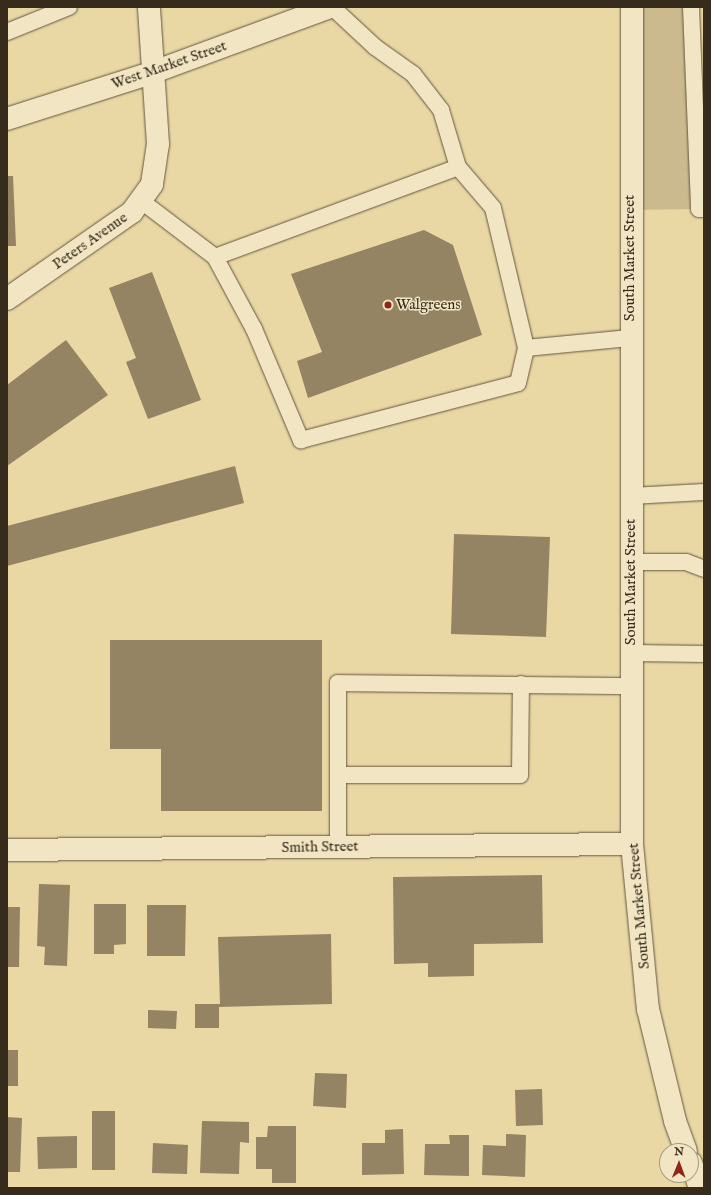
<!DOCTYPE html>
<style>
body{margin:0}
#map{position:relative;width:711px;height:1195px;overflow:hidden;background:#e9d7a4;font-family:"IM FELL English",serif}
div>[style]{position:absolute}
.green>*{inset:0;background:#cbba8d}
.building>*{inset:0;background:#948463}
.roads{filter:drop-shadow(0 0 1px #64563e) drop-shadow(0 0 1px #64563e)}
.service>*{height:16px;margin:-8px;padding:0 8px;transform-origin:8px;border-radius:8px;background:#f1e5c4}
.minor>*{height:22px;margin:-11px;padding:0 11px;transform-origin:11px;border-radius:11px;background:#f1e5c4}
.secondary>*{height:22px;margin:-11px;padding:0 11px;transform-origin:11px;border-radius:11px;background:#f1e5c4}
.dots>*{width:11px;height:11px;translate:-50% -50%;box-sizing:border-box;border:2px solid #f1e5c4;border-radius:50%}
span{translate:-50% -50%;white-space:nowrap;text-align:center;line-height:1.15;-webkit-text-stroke:3px #f1e5c4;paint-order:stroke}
.street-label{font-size:15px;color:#372b1c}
.poi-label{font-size:15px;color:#372b1c}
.left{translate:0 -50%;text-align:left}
.frame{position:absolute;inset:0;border:8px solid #372b1c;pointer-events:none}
.north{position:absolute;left:659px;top:1143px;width:40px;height:40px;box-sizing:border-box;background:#f1e5c4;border:1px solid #a79b81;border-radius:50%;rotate:1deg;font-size:11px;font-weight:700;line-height:16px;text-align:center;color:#372b1c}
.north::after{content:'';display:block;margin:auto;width:14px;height:18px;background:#8f2418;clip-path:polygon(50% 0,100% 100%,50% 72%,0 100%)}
</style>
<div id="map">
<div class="green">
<i style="clip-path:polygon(632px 7px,691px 7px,699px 209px,630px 210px)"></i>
</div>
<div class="building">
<i style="clip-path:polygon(7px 176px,13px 176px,16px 246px,7px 246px)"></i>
<i style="clip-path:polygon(424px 230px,453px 245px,482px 335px,308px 398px,297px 361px,322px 352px,291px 274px)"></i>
<i style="clip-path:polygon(152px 272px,201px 400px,148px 419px,126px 362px,136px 358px,109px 288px)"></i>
<i style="clip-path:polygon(66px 340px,108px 395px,7px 466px,7px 385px)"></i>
<i style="clip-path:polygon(235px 466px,244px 503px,7px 566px,7px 526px)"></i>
<i style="clip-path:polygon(454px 534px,550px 537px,546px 637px,451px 634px)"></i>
<i style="clip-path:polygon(110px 640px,322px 640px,322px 811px,161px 811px,161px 749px,110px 749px)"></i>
<i style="clip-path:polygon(542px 875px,543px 943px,474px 944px,474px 976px,428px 977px,428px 963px,394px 964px,393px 877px)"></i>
<i style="clip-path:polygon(39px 884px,70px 885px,67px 966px,44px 965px,45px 947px,37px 946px)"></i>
<i style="clip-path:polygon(94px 904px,126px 904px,126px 944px,114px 945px,114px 954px,94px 954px)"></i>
<i style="clip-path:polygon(147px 905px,186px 905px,185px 956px,147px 956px)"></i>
<i style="clip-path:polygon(7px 907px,20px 907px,19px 967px,7px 967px)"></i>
<i style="clip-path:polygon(331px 934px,332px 1004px,219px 1007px,219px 1028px,195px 1028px,195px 1004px,220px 1004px,218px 937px)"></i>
<i style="clip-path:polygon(148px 1010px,177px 1011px,176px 1029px,148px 1028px)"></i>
<i style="clip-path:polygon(7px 1050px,18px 1050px,18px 1086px,7px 1086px)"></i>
<i style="clip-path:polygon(315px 1073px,347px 1074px,346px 1108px,313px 1106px)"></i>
<i style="clip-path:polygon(542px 1089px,543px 1125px,516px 1126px,515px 1090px)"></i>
<i style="clip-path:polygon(92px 1111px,115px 1111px,115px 1170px,92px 1170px)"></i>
<i style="clip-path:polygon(7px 1117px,22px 1118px,20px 1172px,7px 1172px)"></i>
<i style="clip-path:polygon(202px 1121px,249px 1122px,249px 1143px,240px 1142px,239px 1174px,200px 1173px)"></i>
<i style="clip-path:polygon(268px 1126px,296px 1126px,296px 1183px,272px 1183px,272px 1169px,256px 1169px,256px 1137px,267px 1137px)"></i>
<i style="clip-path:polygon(403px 1129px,404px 1174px,362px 1175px,362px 1143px,385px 1143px,385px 1130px)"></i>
<i style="clip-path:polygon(506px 1134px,526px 1135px,525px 1177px,482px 1175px,483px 1145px,506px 1146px)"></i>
<i style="clip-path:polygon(449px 1135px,469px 1135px,469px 1176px,424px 1175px,425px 1144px,450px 1144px)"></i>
<i style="clip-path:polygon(77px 1136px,77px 1168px,38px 1169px,37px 1137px)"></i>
<i style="clip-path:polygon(153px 1143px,188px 1145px,187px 1174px,152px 1173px)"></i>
</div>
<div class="roads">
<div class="service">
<i style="left:332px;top:7px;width:59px;rotate:42.9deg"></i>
<i style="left:375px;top:47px;width:47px;rotate:35.4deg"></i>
<i style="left:413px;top:74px;width:46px;rotate:52.1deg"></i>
<i style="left:441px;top:110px;width:59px;rotate:73.4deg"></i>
<i style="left:458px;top:167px;width:54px;rotate:49.5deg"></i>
<i style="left:493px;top:208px;width:144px;rotate:76.7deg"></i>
<i style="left:691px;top:7px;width:202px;rotate:87.7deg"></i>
<i style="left:699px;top:209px;width:5px"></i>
<i style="left:7px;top:32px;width:67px;rotate:-22deg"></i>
<i style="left:140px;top:200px;width:94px;rotate:37.2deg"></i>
<i style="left:215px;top:257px;width:82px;rotate:61.6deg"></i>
<i style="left:254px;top:329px;width:121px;rotate:67.1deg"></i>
<i style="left:301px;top:440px;width:224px;rotate:-14.7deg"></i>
<i style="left:518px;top:383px;width:36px;rotate:-77deg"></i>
<i style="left:526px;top:348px;width:104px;rotate:-5.5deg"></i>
<i style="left:215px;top:257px;width:259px;rotate:-20.3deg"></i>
<i style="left:631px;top:496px;width:73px;rotate:-3.1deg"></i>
<i style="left:631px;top:562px;width:55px"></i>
<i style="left:686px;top:562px;width:19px;rotate:21deg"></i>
<i style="left:632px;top:653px;width:72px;rotate:0.8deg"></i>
<i style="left:338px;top:775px;width:182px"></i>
<i style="left:520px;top:775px;width:91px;rotate:-89.4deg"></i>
<i style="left:338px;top:847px;width:164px;rotate:-90deg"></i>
<i style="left:338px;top:683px;width:294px;rotate:0.6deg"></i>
</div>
<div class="minor">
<i style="left:7px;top:299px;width:152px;rotate:-34.8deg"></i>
<i style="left:132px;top:212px;width:34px;rotate:-54deg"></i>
<i style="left:152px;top:184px;width:40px;rotate:-81.5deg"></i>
<i style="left:158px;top:144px;width:137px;rotate:-93.8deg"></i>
<i style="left:7px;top:850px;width:625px;rotate:-0.55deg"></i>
</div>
<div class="secondary">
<i style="left:632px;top:7px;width:837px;rotate:90deg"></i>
<i style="left:632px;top:844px;width:166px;rotate:84.5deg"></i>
<i style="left:648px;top:1009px;width:115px;rotate:76.4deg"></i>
<i style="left:675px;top:1121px;width:32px;rotate:70deg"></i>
<i style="left:7px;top:119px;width:151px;rotate:-17.7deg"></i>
<i style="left:151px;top:73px;width:191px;rotate:-20.2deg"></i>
<i style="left:691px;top:1163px;width:27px;rotate:70deg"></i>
</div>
</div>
<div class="dots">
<i style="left:388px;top:305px;background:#8f2418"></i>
</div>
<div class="street-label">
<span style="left:169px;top:65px;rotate:-19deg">West Market Street</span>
<span style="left:90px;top:241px;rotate:-35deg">Peters Avenue</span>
<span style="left:630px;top:258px;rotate:-90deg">South Market Street</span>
<span style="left:631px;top:582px;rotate:-90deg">South Market Street</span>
<span style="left:320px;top:847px;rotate:-1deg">Smith Street</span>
<span style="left:639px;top:906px;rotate:-95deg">South Market Street</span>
</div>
<div class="poi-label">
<span class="left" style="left:396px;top:305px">Walgreens</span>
</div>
<div class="frame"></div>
<div class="north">N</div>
</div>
